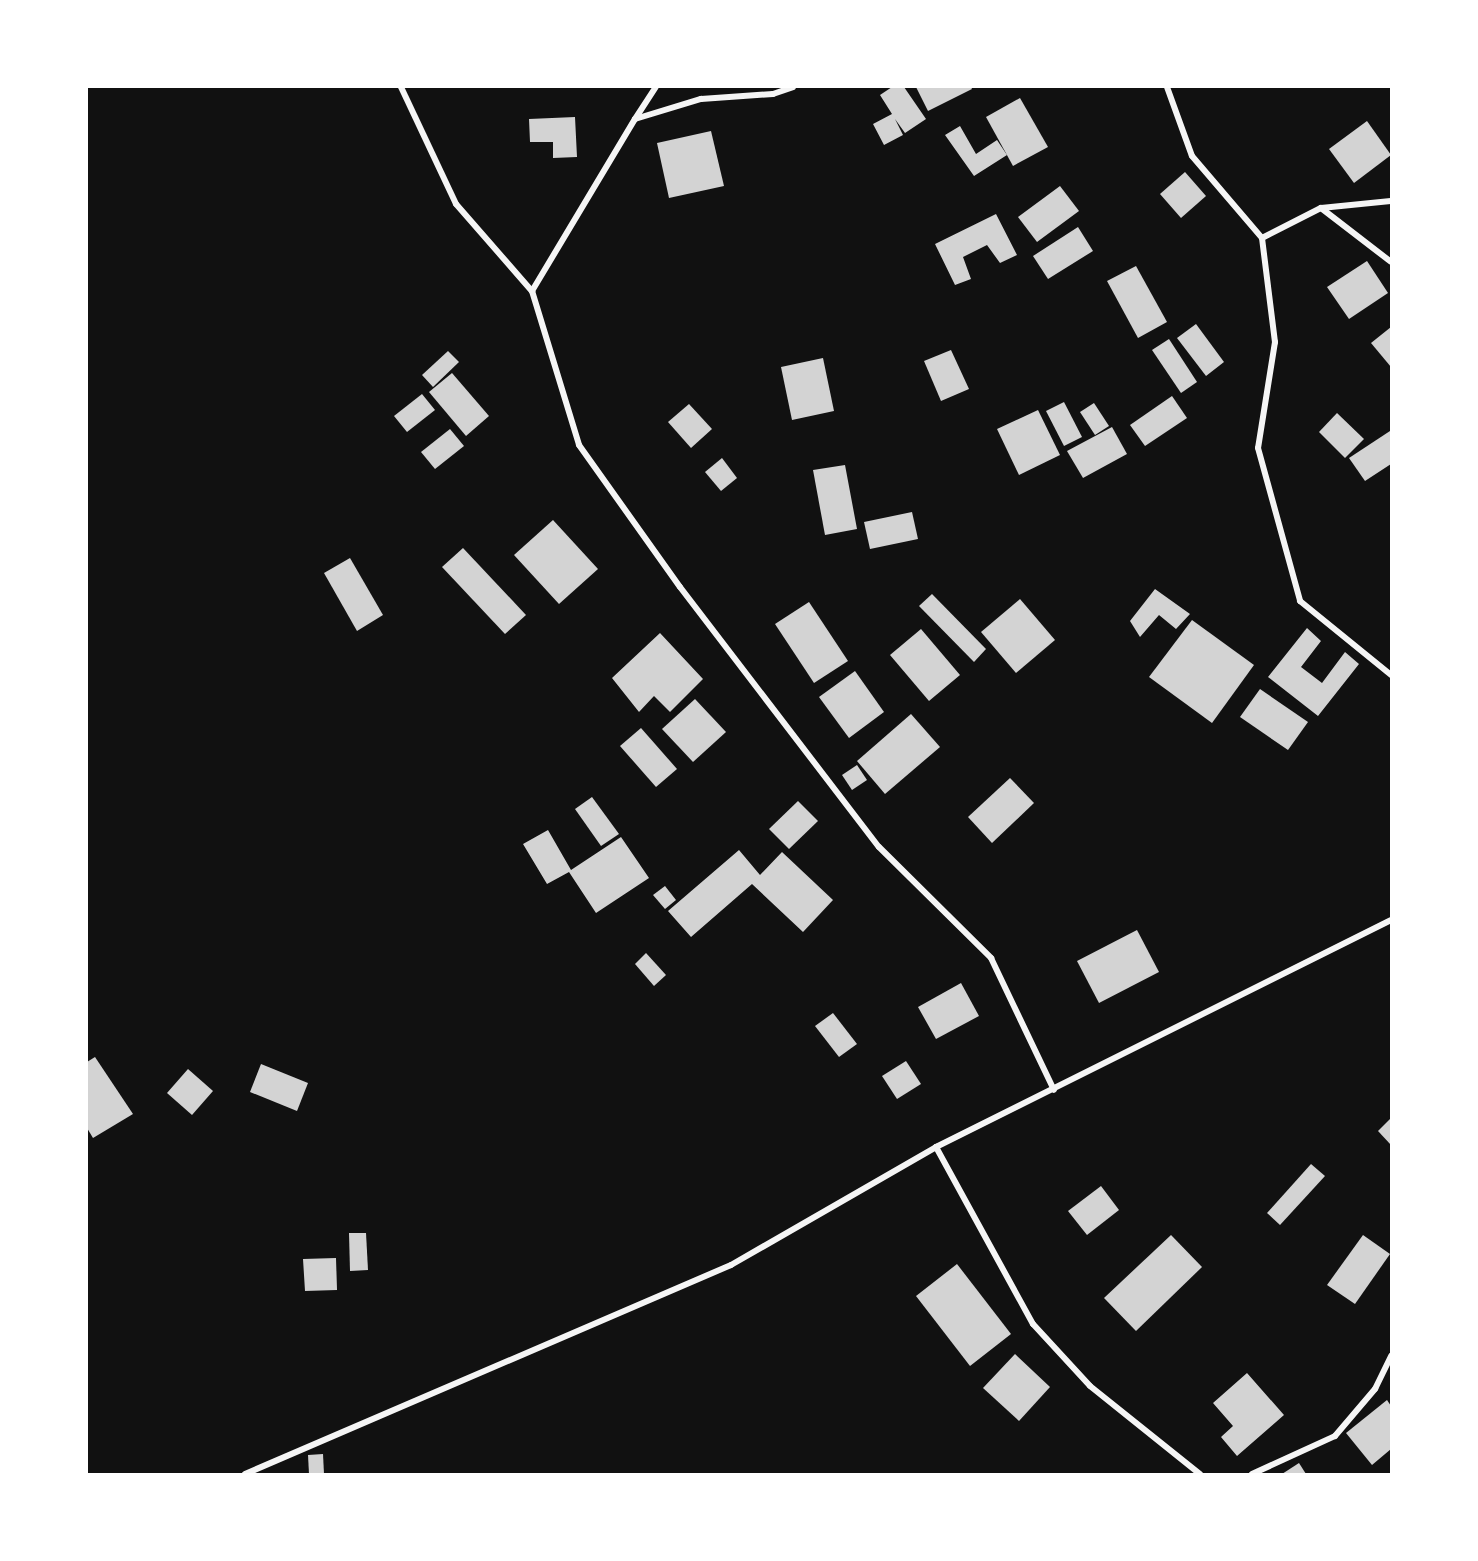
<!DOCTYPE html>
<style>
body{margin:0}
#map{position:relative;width:1478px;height:1561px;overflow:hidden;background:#111;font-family:"Source Sans 3",sans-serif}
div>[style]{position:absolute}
.building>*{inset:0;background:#d3d3d3}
.minor>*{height:6px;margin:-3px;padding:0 3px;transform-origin:3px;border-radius:3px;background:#f5f5f5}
span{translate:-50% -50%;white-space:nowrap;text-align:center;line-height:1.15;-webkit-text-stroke:4.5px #fff;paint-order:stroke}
.frame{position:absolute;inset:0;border:88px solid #fff;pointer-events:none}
</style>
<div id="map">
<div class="building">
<i style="clip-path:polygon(892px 87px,904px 87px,926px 119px,905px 133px,895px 119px,903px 135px,884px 145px,873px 124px,892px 114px,880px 95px)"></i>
<i style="clip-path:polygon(916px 87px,971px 87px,972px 89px,928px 111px)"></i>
<i style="clip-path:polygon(1020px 98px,1048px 147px,1013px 166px,986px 117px)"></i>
<i style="clip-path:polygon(575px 117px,577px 157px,553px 158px,553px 142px,530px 142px,529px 119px)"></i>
<i style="clip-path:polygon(1367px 121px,1391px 155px,1354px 183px,1329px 149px)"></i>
<i style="clip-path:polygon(960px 126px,976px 154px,997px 140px,1007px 155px,974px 176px,945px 135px)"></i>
<i style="clip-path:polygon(711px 131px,724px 186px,669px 198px,657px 143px)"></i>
<i style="clip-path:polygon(1185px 172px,1206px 196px,1181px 218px,1160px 194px)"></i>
<i style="clip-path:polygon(1060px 186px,1079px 211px,1037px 242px,1018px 217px)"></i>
<i style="clip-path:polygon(996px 214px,1017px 255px,1000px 263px,987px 245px,963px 257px,971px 279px,955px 285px,935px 244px)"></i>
<i style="clip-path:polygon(1078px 227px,1093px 251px,1048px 279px,1033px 256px)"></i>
<i style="clip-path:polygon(1367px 261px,1388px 293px,1349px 319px,1327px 287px)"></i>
<i style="clip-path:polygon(1136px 266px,1167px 322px,1138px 338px,1107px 281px)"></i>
<i style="clip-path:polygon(1196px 324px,1224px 362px,1206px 376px,1177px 338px)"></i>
<i style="clip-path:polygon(1391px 327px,1391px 367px,1371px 343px)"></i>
<i style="clip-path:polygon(1169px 339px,1197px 382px,1181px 393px,1152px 350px)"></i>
<i style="clip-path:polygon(951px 350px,969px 389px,941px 401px,924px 361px)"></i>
<i style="clip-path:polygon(448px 351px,459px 362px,433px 387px,422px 375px)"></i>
<i style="clip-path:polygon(823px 358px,834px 411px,792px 420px,781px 367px)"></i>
<i style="clip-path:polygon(452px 373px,489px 416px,466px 436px,429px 392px)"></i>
<i style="clip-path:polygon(422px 394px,435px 410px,407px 432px,394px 416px)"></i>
<i style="clip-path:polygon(1172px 396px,1187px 418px,1145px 446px,1130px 425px)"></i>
<i style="clip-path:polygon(1064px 402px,1082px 437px,1064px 446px,1046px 411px)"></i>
<i style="clip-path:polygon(1094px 403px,1109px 426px,1095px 435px,1080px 412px)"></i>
<i style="clip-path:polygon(689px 404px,712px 429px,691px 448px,668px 422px)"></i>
<i style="clip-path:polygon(1038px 410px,1060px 455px,1019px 475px,997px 429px)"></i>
<i style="clip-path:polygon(1337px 413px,1364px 439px,1345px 458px,1319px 432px)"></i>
<i style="clip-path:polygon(1112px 427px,1127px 454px,1083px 478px,1067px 451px)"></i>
<i style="clip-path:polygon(450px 429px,464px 446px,435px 469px,421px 452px)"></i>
<i style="clip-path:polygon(1390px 431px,1391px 464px,1365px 481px,1349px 458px)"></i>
<i style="clip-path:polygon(722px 458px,737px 478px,721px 491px,705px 472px)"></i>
<i style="clip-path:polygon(845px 465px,857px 529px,825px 535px,813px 470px)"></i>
<i style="clip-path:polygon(912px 512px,918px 539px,870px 549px,864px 522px)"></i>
<i style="clip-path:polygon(553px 520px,598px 569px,559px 604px,514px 555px)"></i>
<i style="clip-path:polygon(463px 548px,526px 615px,505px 634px,442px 567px)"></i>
<i style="clip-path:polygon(350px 558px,383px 615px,357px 631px,324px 573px)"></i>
<i style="clip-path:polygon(1155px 589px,1190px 614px,1176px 629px,1159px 615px,1140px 637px,1130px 621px)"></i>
<i style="clip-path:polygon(932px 594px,986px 649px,974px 662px,919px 606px)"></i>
<i style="clip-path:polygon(1020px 599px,1055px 640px,1016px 673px,981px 632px)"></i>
<i style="clip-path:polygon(809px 602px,848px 661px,814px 683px,775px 624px)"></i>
<i style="clip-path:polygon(1192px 620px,1254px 665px,1212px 723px,1149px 677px)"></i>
<i style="clip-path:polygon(1307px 628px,1321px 641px,1301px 667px,1322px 683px,1345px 652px,1359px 664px,1318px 716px,1268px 677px)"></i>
<i style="clip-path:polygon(921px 629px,960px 675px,929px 701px,890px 655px)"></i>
<i style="clip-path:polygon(660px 633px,703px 679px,670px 712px,654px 696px,639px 712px,612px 678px)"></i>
<i style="clip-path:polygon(855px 671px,884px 712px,849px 738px,819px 697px)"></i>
<i style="clip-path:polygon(1260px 689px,1308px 722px,1288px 750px,1240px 717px)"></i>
<i style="clip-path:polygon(695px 699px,726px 732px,693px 762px,662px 729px)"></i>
<i style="clip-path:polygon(911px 714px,940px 747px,885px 794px,857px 761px)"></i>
<i style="clip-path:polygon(641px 728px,677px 769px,656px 787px,620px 746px)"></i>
<i style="clip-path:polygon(857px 765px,867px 780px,852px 790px,842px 775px)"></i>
<i style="clip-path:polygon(1010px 778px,1034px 803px,992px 843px,968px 817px)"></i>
<i style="clip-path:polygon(592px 797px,619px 834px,601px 846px,575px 809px)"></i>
<i style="clip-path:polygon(798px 801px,818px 821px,789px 849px,769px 829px)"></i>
<i style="clip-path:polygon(548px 830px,571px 870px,621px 837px,649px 878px,596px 913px,569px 872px,547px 884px,523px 844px)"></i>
<i style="clip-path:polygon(739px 850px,760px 875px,782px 852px,833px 900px,803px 932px,752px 884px,691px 937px,668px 911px)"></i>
<i style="clip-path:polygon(665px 886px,676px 900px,665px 909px,653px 895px)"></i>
<i style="clip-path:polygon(1137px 930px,1159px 972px,1099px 1003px,1077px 961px)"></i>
<i style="clip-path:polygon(646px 953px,666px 975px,654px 986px,635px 964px)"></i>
<i style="clip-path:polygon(961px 983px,979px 1016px,936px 1039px,918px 1007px)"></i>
<i style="clip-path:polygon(833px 1013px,857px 1044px,839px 1057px,815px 1026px)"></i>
<i style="clip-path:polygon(95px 1057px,133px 1114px,93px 1138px,87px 1128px,87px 1062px)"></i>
<i style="clip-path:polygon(906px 1061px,921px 1084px,897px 1099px,882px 1076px)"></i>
<i style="clip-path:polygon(261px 1064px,308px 1083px,297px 1111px,250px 1092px)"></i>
<i style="clip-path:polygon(188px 1069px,213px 1091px,192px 1115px,167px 1093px)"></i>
<i style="clip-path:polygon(1391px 1118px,1391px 1145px,1378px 1131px)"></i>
<i style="clip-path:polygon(1311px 1164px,1325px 1176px,1280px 1225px,1267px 1213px)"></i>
<i style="clip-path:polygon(1101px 1186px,1119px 1210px,1087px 1235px,1068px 1211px)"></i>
<i style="clip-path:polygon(349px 1233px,366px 1233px,368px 1270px,350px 1271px)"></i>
<i style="clip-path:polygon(1171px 1235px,1202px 1267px,1136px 1331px,1104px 1298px)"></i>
<i style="clip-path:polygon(1363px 1235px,1390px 1254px,1355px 1304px,1327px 1285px)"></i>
<i style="clip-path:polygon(336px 1258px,337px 1290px,305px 1291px,303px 1259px)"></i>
<i style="clip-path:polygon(957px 1264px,1011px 1334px,970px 1366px,916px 1296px)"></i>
<i style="clip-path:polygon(1015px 1354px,1050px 1387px,1019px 1421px,983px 1388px)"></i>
<i style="clip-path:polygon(1247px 1373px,1284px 1415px,1237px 1456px,1221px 1437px,1233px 1426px,1213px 1403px)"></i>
<i style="clip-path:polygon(1387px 1400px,1391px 1406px,1391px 1449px,1372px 1465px,1346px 1433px)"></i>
<i style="clip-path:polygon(323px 1454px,324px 1474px,309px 1474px,308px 1455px)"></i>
<i style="clip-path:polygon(1299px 1463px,1306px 1474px,1282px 1474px)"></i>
</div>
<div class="minor">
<i style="left:401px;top:87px;width:129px;rotate:64.8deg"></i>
<i style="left:456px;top:204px;width:116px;rotate:48.9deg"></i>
<i style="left:532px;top:291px;width:161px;rotate:73deg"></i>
<i style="left:579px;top:445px;width:174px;rotate:54.6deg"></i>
<i style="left:680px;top:587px;width:327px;rotate:52.6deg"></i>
<i style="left:879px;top:847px;width:158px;rotate:44.7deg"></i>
<i style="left:991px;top:958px;width:146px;rotate:64.5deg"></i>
<i style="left:1167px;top:87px;width:73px;rotate:70.1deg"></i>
<i style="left:1192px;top:156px;width:108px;rotate:49.5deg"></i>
<i style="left:1262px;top:238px;width:105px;rotate:82.9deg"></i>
<i style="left:1275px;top:342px;width:107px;rotate:99.1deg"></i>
<i style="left:1258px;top:448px;width:159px;rotate:74.6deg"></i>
<i style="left:1300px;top:601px;width:117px;rotate:39.1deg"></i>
<i style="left:635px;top:119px;width:38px;rotate:-57deg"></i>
<i style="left:1321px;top:208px;width:88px;rotate:37.6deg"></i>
<i style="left:1262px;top:238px;width:66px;rotate:-27deg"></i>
<i style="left:1321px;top:208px;width:70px;rotate:-5.7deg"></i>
<i style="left:532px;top:291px;width:200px;rotate:-59.1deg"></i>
<i style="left:635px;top:119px;width:69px;rotate:-16.9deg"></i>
<i style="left:701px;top:99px;width:72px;rotate:-4deg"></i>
<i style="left:773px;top:94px;width:21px;rotate:-19deg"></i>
<i style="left:936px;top:1147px;width:202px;rotate:61.3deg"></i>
<i style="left:1033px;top:1324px;width:84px;rotate:47.4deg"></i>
<i style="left:1090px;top:1386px;width:141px;rotate:38.7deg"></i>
<i style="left:245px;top:1474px;width:529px;rotate:-23.27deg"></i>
<i style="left:731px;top:1265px;width:237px;rotate:-29.9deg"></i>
<i style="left:936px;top:1147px;width:508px;rotate:-26.51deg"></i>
<i style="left:1252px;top:1474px;width:91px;rotate:-24.6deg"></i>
<i style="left:1335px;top:1436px;width:62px;rotate:-49.6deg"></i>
<i style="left:1375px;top:1389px;width:37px;rotate:-64deg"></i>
</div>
<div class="frame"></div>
</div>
